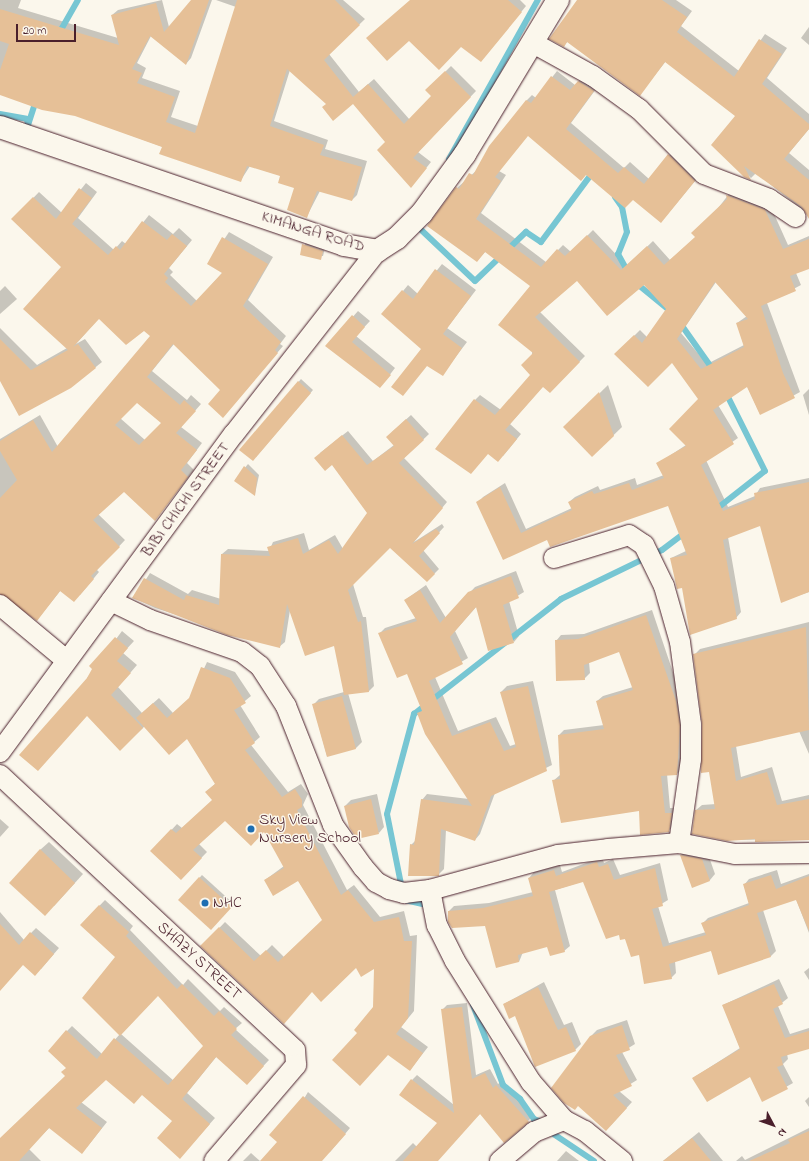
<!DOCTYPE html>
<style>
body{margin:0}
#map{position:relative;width:809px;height:1161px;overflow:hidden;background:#fbf7ec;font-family:"Indie Flower",sans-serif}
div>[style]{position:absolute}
.shadow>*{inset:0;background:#0003}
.stream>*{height:6px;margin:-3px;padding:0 3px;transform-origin:3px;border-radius:3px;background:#77c6d3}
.building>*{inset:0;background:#e6c097}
.roads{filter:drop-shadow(0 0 1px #4a1f2b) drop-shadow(0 0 1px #4a1f2b)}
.street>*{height:20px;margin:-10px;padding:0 10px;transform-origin:10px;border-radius:10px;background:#fbf7ec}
.secondary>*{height:22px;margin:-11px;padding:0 11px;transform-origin:11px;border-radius:11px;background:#fbf7ec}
.dots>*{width:11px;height:11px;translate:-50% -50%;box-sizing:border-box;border:2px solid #fbf7ec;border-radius:50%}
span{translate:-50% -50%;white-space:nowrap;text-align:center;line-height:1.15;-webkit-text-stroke:3px #fbf7ec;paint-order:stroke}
.street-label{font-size:16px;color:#4a1f2b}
.poi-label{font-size:16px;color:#4a1f2b}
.left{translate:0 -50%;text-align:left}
.north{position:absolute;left:753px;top:1105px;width:40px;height:40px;-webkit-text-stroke:3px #fbf7ec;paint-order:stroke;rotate:131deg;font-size:11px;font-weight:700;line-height:16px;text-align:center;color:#4a1f2b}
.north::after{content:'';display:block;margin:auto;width:14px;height:18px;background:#4a1f2b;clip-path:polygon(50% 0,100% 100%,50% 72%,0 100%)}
.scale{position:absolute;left:16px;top:24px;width:60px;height:18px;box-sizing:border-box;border:2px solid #4a1f2b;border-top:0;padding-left:5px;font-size:12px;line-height:14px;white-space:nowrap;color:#4a1f2b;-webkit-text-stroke:3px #fbf7ec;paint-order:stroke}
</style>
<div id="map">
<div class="shadow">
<i style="clip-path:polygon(0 0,21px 0,18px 8px,118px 38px,112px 15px,118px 10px,162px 0,169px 27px,192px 0,212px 0,191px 58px,186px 64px,151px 36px,137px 63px,146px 68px,142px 78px,180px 91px,171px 117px,198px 126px,236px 7px,216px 0,343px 0,365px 19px,329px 54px,359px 92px,374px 79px,410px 120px,433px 96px,427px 90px,451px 66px,476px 91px,418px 152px,431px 162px,411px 187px,387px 142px,353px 103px,327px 104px,290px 70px,274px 121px,328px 140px,325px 149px,367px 161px,357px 195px,352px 200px,320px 191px,307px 216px,296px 188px,282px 176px,250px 166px,241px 180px,163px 147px,75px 115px,0 94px)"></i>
<i style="clip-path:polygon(410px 0,520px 0,526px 6px,486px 55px)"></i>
<i style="clip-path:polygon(579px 0,676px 0,692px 11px,681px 26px,739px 71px,765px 34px,787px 48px,767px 78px,809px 114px,809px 129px,789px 153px,809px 170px,809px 215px,756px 173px,751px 178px,713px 145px,736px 116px,666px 61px,640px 94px,568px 41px,564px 46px)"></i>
<i style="clip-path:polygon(809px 27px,809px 45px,801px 38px)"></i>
<i style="clip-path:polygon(evenodd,557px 71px,575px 85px,584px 76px,599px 85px,571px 123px,624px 168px,630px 162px,649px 179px,674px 150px,700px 175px,666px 216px,587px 174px,528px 135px,499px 171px,506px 175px,481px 213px,546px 262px,563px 245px,571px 252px,593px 230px,627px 266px,653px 241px,670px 260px,696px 237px,732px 190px,770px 205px,788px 245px,809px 236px,809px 268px,796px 273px,801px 285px,767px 303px,800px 392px,760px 414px,747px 386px,718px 405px,738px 438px,706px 460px,728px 507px,755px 496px,760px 488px,809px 478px,809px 592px,782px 601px,761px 524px,728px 537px,741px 612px,736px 618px,683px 586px,671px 558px,686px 551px,669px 504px,547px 539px,503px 559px,478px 503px,483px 497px,505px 483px,526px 529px,572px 508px,569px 502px,575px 497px,598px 486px,600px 490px,635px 478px,637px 485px,664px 475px,657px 464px,686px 445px,700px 399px,672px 361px,616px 354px,640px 330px,647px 337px,668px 309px,644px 283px,577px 280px,540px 312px,585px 356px,550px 392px,543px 386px,510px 424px,521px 434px,503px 456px,475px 400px,480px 395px,501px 410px,532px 375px,532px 286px,486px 251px,477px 261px,428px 226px,457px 188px,477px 170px,527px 100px,532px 95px,536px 98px,557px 71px,716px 282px,747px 316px,737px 323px,744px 345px,707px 364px,681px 333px,716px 282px)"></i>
<i style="clip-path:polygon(evenodd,86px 183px,97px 192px,78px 218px,114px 250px,122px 241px,126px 244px,149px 215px,173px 234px,179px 228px,192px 240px,169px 268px,173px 272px,170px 275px,197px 301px,223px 272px,208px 264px,229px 232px,273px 257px,248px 300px,286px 336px,280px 344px,283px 346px,229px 410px,221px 389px,174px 344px,152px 371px,187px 400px,191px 395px,201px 404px,181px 427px,202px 443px,187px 463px,194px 470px,155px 520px,124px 491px,98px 514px,125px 540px,97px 570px,99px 572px,80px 595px,61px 590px,37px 620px,0 572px,0 439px,40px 415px,58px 447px,151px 336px,145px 330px,99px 318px,76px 344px,85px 339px,102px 362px,71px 387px,0 380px,0 328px,37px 365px,67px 348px,62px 267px,13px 219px,39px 192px,62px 213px,86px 183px,137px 401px,163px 423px,145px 440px,120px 418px,137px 401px)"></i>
<i style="clip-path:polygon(306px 242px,325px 248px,323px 256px,301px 255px)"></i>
<i style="clip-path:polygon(442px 264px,476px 290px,447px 328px,467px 342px,442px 375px,403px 291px,408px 285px,418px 294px)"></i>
<i style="clip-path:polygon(5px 286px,17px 299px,0 314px,0 291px)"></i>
<i style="clip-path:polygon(358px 311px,370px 321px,356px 336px,395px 368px,385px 381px,327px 346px)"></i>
<i style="clip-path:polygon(301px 379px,313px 390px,256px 457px,241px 450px)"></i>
<i style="clip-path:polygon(608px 385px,622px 427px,592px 456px,565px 427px)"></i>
<i style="clip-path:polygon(809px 389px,809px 415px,803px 395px)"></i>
<i style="clip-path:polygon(411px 415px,429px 434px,404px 458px,447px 502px,414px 542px,442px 524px,444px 527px,423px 550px,439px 569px,427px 581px,390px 547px,353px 584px,363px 617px,366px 617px,374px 686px,369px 691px,348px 693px,362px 742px,356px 748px,327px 756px,313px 705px,319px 699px,344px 692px,335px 645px,290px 610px,285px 642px,279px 647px,155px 608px,134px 598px,150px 573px,188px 594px,192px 590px,221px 599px,222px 554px,228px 549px,269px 551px,273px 542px,304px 533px,309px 550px,335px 535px,343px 549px,368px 513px,332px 464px,320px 453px,348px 431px,373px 461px,394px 445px,392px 432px)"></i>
<i style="clip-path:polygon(248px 464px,259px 475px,255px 494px,235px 480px)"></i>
<i style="clip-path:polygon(516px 571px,524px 592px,509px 601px,519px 636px,514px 642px,477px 606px,455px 631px,468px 658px,435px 677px,458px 731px,496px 717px,510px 746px,516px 744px,501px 692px,507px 686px,533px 681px,552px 765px,495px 793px,480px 834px,475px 840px,446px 830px,444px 869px,438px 875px,411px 845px,416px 840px,422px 800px,427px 794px,469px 799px,418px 713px,423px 709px,407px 672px,379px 634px,385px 628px,416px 618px,405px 600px,426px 585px,446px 618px,475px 587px)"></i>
<i style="clip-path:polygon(652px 610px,681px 696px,682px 768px,677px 774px,667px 774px,670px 808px,676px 808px,674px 826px,668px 831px,639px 809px,553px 781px,560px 775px,559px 735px,564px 730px,604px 725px,597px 701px,603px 696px,633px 687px,620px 651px,589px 662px,590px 673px,584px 679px,556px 641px,561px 635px,584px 634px)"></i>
<i style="clip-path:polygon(809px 622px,809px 754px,799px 731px,736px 746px,741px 777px,772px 767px,782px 801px,809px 795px,809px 839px,727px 840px,696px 810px,702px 805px,716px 804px,694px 655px,700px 649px)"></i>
<i style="clip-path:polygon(122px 631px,134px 641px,123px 653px,137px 665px,118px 687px,142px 713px,159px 698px,173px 713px,191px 697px,207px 662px,235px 672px,251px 696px,240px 705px,260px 737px,251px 745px,288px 792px,301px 784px,308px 794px,303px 805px,347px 890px,354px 885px,380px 917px,404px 911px,410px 936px,417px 935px,414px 1011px,401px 1027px,428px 1047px,410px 1070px,359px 1032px,374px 1007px,376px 967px,356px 967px,312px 991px,202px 946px,225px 922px,261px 956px,272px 945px,284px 957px,323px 920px,298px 880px,265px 880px,284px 866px,264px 831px,225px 820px,199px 844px,207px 852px,181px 879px,152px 851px,177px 824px,182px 828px,213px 800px,206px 792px,216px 783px,187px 738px,145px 726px,120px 749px,87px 678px)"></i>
<i style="clip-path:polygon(377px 794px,384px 827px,379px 833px,345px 806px,351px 800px)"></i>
<i style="clip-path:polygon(0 819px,9px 827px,0 837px)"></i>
<i style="clip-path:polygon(49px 842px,83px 874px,54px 906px,40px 850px)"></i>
<i style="clip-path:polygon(686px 850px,708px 854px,715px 874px,710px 880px,692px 886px,681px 855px)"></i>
<i style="clip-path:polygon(602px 857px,604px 863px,613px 859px,620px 875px,660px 863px,668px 900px,658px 906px,669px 943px,706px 932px,703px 923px,708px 918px,749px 903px,744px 885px,749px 879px,777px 870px,781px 884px,809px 874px,809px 933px,796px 899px,763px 910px,776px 951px,771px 956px,719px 973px,711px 950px,675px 961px,676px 973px,671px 978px,619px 934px,584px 881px,555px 890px,570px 946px,564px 951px,548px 945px,523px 952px,519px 962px,486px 925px,449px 911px,454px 906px,489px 903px,533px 892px,529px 878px,534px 872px,560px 865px,562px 872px)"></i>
<i style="clip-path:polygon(202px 875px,234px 904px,211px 929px,179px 900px)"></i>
<i style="clip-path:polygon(evenodd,105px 900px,133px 926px,130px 930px,183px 985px,188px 979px,220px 1011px,224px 1007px,242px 1023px,235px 1029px,269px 1060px,252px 1078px,217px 1056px,187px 1093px,215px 1118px,185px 1152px,173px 1121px,142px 1094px,106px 1078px,81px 1102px,107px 1122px,87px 1147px,50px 1127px,29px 1149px,41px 1161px,0 1161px,0 1139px,66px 1076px,67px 1068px,49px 1051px,67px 1031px,72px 1026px,102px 1054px,120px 1034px,116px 957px,81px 925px,105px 900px,158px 995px,204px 1046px,174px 1081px,121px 1034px,158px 995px)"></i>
<i style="clip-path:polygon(0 912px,24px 940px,36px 928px,59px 948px,41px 969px,23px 964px,0 990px)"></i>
<i style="clip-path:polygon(809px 968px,809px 980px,804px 972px)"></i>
<i style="clip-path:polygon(779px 979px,788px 998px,778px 1006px,790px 1034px,809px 1028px,809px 1048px,787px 1054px,788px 1059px,783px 1064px,793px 1083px,763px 1100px,750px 1075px,693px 1078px,740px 1048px,723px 1005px)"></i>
<i style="clip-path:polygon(544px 982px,564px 1025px,572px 1022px,581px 1044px,575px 1050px,515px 1015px,504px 1004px)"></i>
<i style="clip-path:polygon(467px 1003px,476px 1075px,490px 1069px,498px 1084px,502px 1081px,533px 1116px,528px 1121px,481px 1113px,428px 1161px,395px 1161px,413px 1143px,417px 1147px,438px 1123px,412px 1080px,417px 1075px,454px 1105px,442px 1010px,447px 1005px)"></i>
<i style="clip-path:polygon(627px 1020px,635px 1044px,622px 1052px,637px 1080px,619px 1091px,632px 1102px,611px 1125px,591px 1036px,597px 1030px)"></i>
<i style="clip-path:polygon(308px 1092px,350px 1128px,330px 1152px,302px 1161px,261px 1161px,278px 1142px)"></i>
<i style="clip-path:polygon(809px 1097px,809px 1107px,805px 1101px)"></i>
<i style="clip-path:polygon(809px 1128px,809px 1161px,736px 1161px,742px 1156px,745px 1160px)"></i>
<i style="clip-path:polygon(699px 1132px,723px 1161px,663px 1161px)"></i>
<i style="clip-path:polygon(566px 1151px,579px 1161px,557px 1161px)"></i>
<i style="clip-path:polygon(251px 1153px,260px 1161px,243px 1161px)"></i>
</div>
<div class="stream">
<i style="left:58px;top:35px;width:40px;rotate:-60.3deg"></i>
<i style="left:0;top:114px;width:27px;rotate:10deg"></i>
<i style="left:27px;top:119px;width:6px;rotate:81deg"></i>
<i style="left:28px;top:125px;width:26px;rotate:-72deg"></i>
<i style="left:449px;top:159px;width:182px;rotate:-60.8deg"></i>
<i style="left:615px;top:197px;width:12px;rotate:55deg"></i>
<i style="left:622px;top:207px;width:25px;rotate:79deg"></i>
<i style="left:627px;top:232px;width:24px;rotate:112deg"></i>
<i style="left:618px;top:254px;width:21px;rotate:61deg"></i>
<i style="left:416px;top:225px;width:81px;rotate:43.5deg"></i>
<i style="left:475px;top:281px;width:71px;rotate:-43.9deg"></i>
<i style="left:526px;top:232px;width:18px;rotate:34deg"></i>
<i style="left:541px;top:242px;width:87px;rotate:-53.4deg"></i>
<i style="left:636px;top:283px;width:43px;rotate:39.3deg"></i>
<i style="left:680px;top:323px;width:59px;rotate:54.7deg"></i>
<i style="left:715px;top:510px;width:63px;rotate:-38deg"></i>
<i style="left:765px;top:471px;width:87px;rotate:-116.6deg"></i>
<i style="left:402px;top:889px;width:76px;rotate:-101.3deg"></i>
<i style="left:387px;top:814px;width:104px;rotate:-74.9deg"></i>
<i style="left:414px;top:714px;width:187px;rotate:-38deg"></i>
<i style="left:561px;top:599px;width:112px;rotate:-25.9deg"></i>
<i style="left:662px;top:550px;width:30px;rotate:-37deg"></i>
<i style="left:405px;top:900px;width:27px;rotate:13deg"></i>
<i style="left:473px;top:1005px;width:85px;rotate:69.4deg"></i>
<i style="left:503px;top:1085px;width:22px;rotate:39deg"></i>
<i style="left:520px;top:1099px;width:24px;rotate:55deg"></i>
<i style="left:534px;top:1119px;width:11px;rotate:22deg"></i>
<i style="left:549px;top:1131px;width:54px;rotate:33.7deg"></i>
</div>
<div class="building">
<i style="clip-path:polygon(191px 0,209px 0,186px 65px,150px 36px,132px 69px,142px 73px,137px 83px,175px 97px,166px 122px,195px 133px,237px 0,335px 0,360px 25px,324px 60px,353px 97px,368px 84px,404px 124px,431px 96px,425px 90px,445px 71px,471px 97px,413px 158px,427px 168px,411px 188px,377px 150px,385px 142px,353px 104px,333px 121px,322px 107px,326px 104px,287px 69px,270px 126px,324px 145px,320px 155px,362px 167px,352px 201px,317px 191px,307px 218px,287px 210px,294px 188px,278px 183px,280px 176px,247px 166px,241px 182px,159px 154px,162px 147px,75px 116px,42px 110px,0 95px,0 70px,9px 44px,0 41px,0 9px,119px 45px,111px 15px,156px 3px,164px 32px)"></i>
<i style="clip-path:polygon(410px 0,508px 0,522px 12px,481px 62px,461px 47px,439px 70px,409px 41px,387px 61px,366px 38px)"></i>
<i style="clip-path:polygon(577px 0,662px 0,687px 17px,677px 32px,734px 77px,759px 39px,782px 54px,762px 84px,809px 124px,809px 129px,784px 159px,809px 180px,809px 219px,802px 207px,744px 166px,751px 180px,744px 177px,711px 145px,735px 116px,665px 62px,640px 96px,567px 42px,564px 47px,549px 39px)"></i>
<i style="clip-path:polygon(evenodd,551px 76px,570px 90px,578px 81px,594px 91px,566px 129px,618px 173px,624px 167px,644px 184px,668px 154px,695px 181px,661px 223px,633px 200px,625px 208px,586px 175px,581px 181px,528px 136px,495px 177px,501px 181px,476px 219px,541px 267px,557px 249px,565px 256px,587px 235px,621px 270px,647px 246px,664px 265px,695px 237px,691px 233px,727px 199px,726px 195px,765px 210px,783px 249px,809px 239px,809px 269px,790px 276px,796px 291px,761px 306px,783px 373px,795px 398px,760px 415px,747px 387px,713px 410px,734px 444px,701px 465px,723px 511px,755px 499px,754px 493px,809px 482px,809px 592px,781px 603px,760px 526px,723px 540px,737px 619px,690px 635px,682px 588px,677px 589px,670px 558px,687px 555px,668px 506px,550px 547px,547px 540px,503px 560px,476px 502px,500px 487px,521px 533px,572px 510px,568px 502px,592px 491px,594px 494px,629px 483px,632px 490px,664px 478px,656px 463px,686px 446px,669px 429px,698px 399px,672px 363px,648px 387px,614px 354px,634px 335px,642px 343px,666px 309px,644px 285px,607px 316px,577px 281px,535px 317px,580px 362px,550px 393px,543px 387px,505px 430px,517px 439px,498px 462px,488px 454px,471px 474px,435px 449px,474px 399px,495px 415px,530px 375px,521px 365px,533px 353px,498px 325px,530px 286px,485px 252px,477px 262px,427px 226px,456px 187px,459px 189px,469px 173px,473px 175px,489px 146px,526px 100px,531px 103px,551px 76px,715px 282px,748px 319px,736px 323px,744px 347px,701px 369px,677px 339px,715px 282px)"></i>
<i style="clip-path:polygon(evenodd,79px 188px,92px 198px,72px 224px,108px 255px,116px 246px,120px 250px,142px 221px,167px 240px,172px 234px,187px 246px,164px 274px,168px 278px,165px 282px,191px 306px,222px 273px,207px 264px,222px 237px,268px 264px,243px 306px,281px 342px,275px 350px,278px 353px,223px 418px,208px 404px,220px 390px,173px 344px,147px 377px,180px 405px,184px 400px,196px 411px,176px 433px,197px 450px,181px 470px,188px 477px,155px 521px,124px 492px,93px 520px,120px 547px,91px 576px,94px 579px,74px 602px,60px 591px,37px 621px,0 594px,0 498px,17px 480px,0 451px,0 441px,33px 420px,52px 452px,150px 336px,144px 331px,126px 345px,99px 319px,73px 347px,78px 344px,96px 368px,71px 388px,19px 416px,0 381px,0 339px,31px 370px,68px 350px,23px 309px,61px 267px,11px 219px,33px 197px,56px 219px,79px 188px,137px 403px,161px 423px,139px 445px,115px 425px,137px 403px)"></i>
<i style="clip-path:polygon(302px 244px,323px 251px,321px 260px,300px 255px)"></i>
<i style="clip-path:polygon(435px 269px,471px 296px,443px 334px,462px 348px,443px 376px,427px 366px,403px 396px,391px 387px,421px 349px,381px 314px,402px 290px,413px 299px)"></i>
<i style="clip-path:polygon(352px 315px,365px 327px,352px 342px,391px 375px,380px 388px,325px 346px)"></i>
<i style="clip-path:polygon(298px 381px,311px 393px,253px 461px,239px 450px)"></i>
<i style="clip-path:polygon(599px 392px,614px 436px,592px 457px,563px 427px)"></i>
<i style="clip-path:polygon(406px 419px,424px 440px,399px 463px,443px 508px,412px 544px,436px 529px,440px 533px,419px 556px,435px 574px,427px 582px,390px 548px,348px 590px,358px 622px,361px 621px,369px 692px,344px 695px,334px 646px,305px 656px,287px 604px,280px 648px,227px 635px,132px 598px,144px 578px,184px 600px,186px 595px,219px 605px,221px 554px,270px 556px,267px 547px,298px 538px,303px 554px,329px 540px,338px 554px,367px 513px,332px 465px,325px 471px,314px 458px,342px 435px,367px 465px,394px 446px,386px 437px)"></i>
<i style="clip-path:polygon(244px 466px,257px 478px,255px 496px,234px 481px)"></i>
<i style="clip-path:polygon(511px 576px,519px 598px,503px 605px,514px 643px,488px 651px,476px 607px,450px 637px,463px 664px,429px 681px,452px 736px,490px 722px,504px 751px,516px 747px,500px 692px,528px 686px,547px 771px,491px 796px,475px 841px,441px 829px,439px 876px,408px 876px,410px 844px,414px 845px,421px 799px,472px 806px,425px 734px,417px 713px,422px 711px,407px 674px,397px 678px,378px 633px,417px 621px,404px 600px,420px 590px,440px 623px,468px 592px)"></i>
<i style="clip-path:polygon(646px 615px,676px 701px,680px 725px,677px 775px,661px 776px,665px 813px,672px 813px,669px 832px,640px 835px,639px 811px,561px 823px,552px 780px,560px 779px,558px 735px,604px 729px,596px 701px,633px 690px,619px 652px,584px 665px,585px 680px,556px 681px,555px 640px,578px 639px)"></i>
<i style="clip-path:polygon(806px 627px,809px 730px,731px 748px,736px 781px,767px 772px,777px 805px,809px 799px,809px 840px,755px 842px,755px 839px,727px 841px,692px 834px,695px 810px,715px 809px,709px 772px,701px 773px,702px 724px,693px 654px)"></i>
<i style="clip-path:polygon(115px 637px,128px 648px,117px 661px,131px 673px,111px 695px,143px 728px,120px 751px,87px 716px,38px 771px,19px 755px,87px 678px,92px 669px,89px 666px)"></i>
<i style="clip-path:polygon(201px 667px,230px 678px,246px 703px,234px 710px,255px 743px,245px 750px,282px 797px,295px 789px,302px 800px,302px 807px,297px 810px,341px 895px,348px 890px,374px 922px,399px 917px,404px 941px,412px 941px,408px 1018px,396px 1034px,423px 1053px,410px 1071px,388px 1055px,360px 1086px,332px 1060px,357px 1033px,354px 1030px,373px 1007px,374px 969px,361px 977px,356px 968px,321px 1002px,312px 992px,284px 1024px,200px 946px,219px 927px,254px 961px,266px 950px,278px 962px,322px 920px,298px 881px,273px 896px,264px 880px,284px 868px,264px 832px,251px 846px,225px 821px,193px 850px,202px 858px,181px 880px,150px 851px,171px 829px,176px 833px,212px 800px,205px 792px,215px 784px,187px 739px,169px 755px,136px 718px,153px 703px,167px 718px,189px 698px)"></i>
<i style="clip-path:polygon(342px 696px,356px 749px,327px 757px,312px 704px)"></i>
<i style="clip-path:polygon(371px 799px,379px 834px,357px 839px,349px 827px,344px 806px)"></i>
<i style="clip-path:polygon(40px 849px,75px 883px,45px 916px,9px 883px)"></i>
<i style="clip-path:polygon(680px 855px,702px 859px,710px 881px,692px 888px)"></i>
<i style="clip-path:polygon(597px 862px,599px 867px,608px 864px,614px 880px,655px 868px,663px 906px,652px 909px,663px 947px,706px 935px,701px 923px,749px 905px,743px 884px,771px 875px,776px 889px,809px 876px,809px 931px,796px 900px,757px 913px,771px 957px,718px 975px,711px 951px,669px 964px,672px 979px,644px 984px,639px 955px,631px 957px,625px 939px,620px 940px,619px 935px,606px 939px,583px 882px,549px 892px,565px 952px,550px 956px,547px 947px,518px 955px,519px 962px,496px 968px,485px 926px,452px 928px,448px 922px,448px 911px,483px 908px,533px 896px,528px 878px,554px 870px,556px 876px)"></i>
<i style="clip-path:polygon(199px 877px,232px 907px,211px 930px,178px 900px)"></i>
<i style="clip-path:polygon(99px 905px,129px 932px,126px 936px,177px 989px,182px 984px,214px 1016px,219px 1011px,237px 1029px,231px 1035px,264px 1066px,247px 1085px,216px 1057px,182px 1099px,210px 1124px,180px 1159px,157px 1138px,172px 1121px,142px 1095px,134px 1104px,106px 1080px,76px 1108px,102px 1128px,82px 1154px,49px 1128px,19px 1161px,0 1161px,0 1138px,65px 1076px,61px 1072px,66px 1068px,48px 1051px,66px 1030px,97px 1059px,114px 1038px,168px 1085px,203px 1046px,158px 996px,120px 1036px,82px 998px,115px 957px,80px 925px)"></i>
<i style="clip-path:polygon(0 924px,19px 945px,30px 932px,54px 954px,35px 976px,23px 965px,0 991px)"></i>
<i style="clip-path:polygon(774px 984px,783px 1004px,773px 1009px,785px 1038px,809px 1031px,809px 1049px,781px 1057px,783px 1065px,777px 1067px,788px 1089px,762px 1102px,750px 1077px,707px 1102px,692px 1078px,740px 1049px,722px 1005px)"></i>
<i style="clip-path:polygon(538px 987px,558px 1030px,566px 1027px,576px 1051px,535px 1067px,515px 1016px,509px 1019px,503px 1004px)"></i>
<i style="clip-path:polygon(462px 1007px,472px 1079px,485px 1073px,493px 1088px,496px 1085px,529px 1122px,504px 1143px,480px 1114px,438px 1161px,403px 1161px,437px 1123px,399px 1095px,411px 1079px,454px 1113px,441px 1009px)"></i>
<i style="clip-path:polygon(622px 1025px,630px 1050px,616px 1055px,632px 1086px,613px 1095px,627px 1108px,606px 1131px,578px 1106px,575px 1110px,564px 1103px,551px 1088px,590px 1036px)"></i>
<i style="clip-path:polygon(303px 1096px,346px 1134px,322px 1161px,260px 1161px,277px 1142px,269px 1135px)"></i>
<i style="clip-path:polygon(809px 1131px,809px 1161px,749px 1161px,790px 1143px,788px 1140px)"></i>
<i style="clip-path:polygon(692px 1138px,711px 1161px,663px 1161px)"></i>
</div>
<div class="roads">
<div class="street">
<i style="left:535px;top:44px;width:66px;rotate:28.9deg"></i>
<i style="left:593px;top:76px;width:57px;rotate:35.7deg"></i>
<i style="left:639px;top:109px;width:92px;rotate:45deg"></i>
<i style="left:704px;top:174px;width:70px;rotate:21deg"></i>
<i style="left:769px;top:199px;width:32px;rotate:34deg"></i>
<i style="left:554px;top:558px;width:78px;rotate:-17deg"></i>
<i style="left:629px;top:535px;width:18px;rotate:34deg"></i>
<i style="left:644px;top:545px;width:46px;rotate:64deg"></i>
<i style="left:664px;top:586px;width:58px;rotate:74.1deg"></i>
<i style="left:680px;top:642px;width:83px;rotate:82.4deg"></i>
<i style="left:691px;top:724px;width:35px;rotate:90deg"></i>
<i style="left:691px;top:759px;width:85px;rotate:98.1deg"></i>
<i style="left:111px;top:601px;width:43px;rotate:26deg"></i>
<i style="left:150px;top:620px;width:97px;rotate:19.2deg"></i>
<i style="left:242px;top:652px;width:23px;rotate:38deg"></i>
<i style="left:260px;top:666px;width:48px;rotate:57deg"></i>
<i style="left:286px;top:706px;width:128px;rotate:68.4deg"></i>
<i style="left:333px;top:825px;width:52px;rotate:54.5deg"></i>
<i style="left:363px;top:867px;width:20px;rotate:49deg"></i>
<i style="left:376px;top:882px;width:15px;rotate:28deg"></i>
<i style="left:389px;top:889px;width:16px;rotate:15deg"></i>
<i style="left:404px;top:893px;width:26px;rotate:-7deg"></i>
<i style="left:430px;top:890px;width:133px;rotate:-15.3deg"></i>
<i style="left:558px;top:855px;width:50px;rotate:-6.8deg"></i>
<i style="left:608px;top:849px;width:71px;rotate:-4.8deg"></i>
<i style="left:679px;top:843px;width:57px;rotate:11.1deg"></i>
<i style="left:735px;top:854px;width:74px;rotate:-0.8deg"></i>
<i style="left:0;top:605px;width:86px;rotate:39.8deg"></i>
<i style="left:0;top:752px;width:395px;rotate:-53.7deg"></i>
<i style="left:234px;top:434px;width:232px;rotate:-52deg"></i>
<i style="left:0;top:775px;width:403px;rotate:43deg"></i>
<i style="left:295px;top:1050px;width:15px;rotate:86deg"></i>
<i style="left:296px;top:1065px;width:126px;rotate:130.5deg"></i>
<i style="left:430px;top:890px;width:36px;rotate:79deg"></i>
<i style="left:437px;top:925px;width:40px;rotate:63.4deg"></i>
<i style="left:455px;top:961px;width:143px;rotate:57.9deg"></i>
<i style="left:531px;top:1082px;width:50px;rotate:49deg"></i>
<i style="left:500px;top:1161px;width:45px;rotate:-40.5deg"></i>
<i style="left:534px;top:1132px;width:32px;rotate:-22deg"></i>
<i style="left:564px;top:1120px;width:24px;rotate:28deg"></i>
<i style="left:585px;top:1131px;width:48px;rotate:39deg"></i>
</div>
<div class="secondary">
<i style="left:0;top:127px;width:364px;rotate:18.9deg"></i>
<i style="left:344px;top:245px;width:34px;rotate:10deg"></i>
<i style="left:377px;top:251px;width:24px;rotate:-33deg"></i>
<i style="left:397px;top:238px;width:35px;rotate:-45deg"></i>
<i style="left:422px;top:213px;width:73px;rotate:-53.9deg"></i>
<i style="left:465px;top:154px;width:180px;rotate:-58.9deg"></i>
</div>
</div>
<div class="dots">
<i style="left:251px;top:829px;background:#1f6fb2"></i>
<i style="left:205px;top:903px;background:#1f6fb2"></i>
</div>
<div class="street-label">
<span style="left:313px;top:232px;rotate:17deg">KIMANGA ROAD</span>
<span style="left:186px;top:500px;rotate:-54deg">BIBI CHICHI STREET</span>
<span style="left:199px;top:961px;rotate:42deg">SHAZY STREET</span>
</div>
<div class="poi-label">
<span class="left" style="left:259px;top:829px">Sky View<br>Nursery School</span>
<span class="left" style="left:213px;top:903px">NHC</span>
</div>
<div class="north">N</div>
<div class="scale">20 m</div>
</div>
